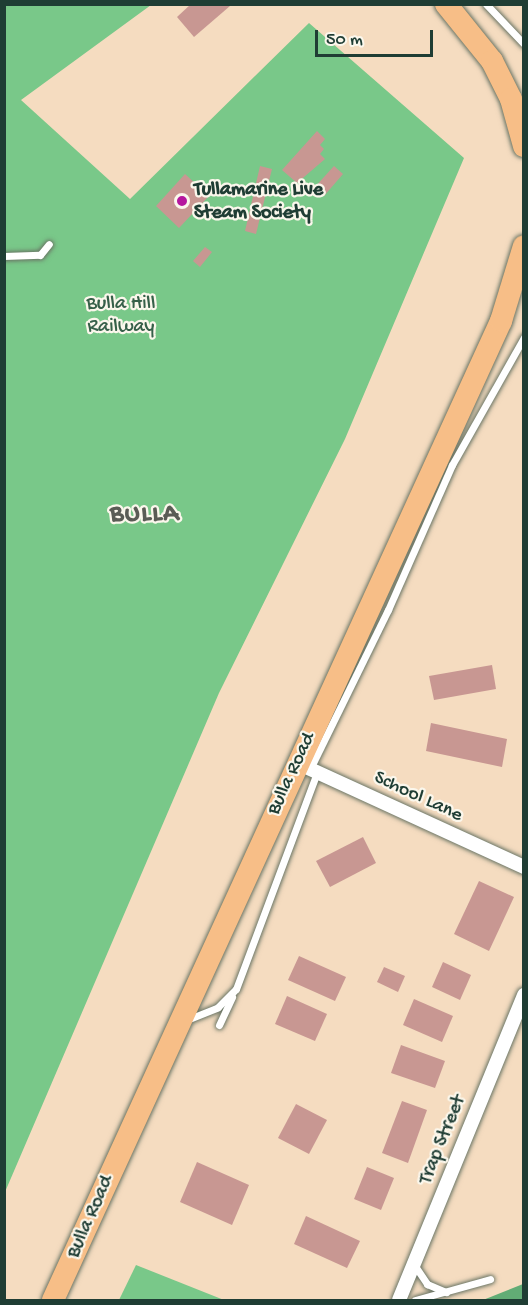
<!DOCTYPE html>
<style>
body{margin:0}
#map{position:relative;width:528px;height:1305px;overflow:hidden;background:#f5dcc0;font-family:"Gochi Hand",sans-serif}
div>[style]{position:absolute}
.green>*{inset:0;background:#79c889}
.forest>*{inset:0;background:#62ac75}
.building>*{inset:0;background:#c89792}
.roads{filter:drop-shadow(0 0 2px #6a7565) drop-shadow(0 0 2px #6a7565)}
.service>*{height:7px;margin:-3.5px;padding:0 3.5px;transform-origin:3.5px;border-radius:3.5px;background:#fff}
.minor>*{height:14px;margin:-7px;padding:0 7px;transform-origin:7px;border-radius:7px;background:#fff}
.primary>*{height:22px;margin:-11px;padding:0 11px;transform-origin:11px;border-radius:11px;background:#f7be87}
.dots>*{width:16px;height:16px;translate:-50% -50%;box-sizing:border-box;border:3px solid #fbf7ec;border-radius:50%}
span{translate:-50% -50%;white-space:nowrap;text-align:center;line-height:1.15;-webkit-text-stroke:4.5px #fbf7ec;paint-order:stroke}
.poi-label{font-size:20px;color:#1f3d34;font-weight:700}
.left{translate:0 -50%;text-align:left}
.park-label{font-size:20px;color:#366049}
.street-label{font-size:20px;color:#1f3d34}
.district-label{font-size:26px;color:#5a5c55;font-weight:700;letter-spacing:1.5px}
.frame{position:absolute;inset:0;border:6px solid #1f3d34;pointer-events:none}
.scale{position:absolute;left:315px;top:30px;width:118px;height:27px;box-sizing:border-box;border:3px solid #1f3d34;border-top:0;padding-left:8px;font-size:18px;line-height:21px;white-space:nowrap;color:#1f3d34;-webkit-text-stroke:4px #fbf7ec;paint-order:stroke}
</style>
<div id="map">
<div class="green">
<i style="clip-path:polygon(5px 5px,151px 5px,21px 100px,130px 199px,309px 23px,464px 158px,345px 439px,219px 693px,5px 1192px)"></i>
<i style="clip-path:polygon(136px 1265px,224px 1300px,119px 1300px)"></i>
</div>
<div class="forest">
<i style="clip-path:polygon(523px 1284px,523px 1300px,483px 1300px)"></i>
</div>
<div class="building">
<i style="clip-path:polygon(191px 4px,228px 4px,230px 6px,194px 37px,177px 17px)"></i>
<i style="clip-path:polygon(317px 131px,325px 139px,320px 145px,324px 149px,320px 154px,325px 159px,297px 183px,282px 170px)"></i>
<i style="clip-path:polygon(260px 166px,272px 169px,256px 234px,245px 231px)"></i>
<i style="clip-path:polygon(334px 166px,343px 174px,324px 196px,314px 188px)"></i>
<i style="clip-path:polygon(185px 174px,209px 196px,179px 228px,156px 206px)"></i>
<i style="clip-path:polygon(205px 247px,212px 252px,200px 267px,193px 261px)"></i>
<i style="clip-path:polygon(492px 665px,496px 689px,434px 700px,429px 676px)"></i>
<i style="clip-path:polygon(431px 723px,507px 739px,502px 767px,426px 751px)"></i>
<i style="clip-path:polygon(363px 837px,376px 863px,330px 887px,316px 861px)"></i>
<i style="clip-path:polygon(479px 881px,514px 897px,489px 951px,454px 934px)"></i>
<i style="clip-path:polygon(299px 956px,346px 977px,335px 1001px,288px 980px)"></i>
<i style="clip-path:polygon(443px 962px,471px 975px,460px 1000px,432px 987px)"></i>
<i style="clip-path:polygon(384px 967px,405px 976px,398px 992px,377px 982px)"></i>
<i style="clip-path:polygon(287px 996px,327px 1014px,315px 1041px,275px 1024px)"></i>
<i style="clip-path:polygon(414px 999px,453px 1016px,442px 1042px,403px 1025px)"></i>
<i style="clip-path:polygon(401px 1045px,445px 1061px,435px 1088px,391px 1073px)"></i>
<i style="clip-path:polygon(402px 1101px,427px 1110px,408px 1163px,382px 1153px)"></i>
<i style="clip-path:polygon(296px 1104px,327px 1120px,309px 1154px,278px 1138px)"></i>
<i style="clip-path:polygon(197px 1162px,249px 1185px,232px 1225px,180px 1202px)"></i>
<i style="clip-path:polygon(367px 1167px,394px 1178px,381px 1210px,354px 1199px)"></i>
<i style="clip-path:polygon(306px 1216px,360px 1241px,347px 1268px,294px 1244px)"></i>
</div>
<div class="roads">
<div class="service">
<i style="left:486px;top:4px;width:55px;rotate:46.5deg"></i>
<i style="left:4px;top:256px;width:36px;rotate:-2deg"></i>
<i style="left:40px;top:255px;width:14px;rotate:-51deg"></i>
<i style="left:310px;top:769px;width:177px;rotate:-63.9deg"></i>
<i style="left:388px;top:610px;width:158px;rotate:-66.2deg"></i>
<i style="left:452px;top:465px;width:147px;rotate:-60.6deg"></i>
<i style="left:189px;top:1019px;width:31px;rotate:-22deg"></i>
<i style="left:218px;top:1007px;width:25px;rotate:-45deg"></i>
<i style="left:236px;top:989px;width:232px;rotate:-69.5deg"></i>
<i style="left:219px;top:1025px;width:31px;rotate:-65deg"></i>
<i style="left:415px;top:1266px;width:22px;rotate:56deg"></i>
<i style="left:427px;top:1284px;width:21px;rotate:23deg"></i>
<i style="left:415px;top:1300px;width:78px;rotate:-15.6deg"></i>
</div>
<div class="minor">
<i style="left:297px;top:763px;width:250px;rotate:24.6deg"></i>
<i style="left:399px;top:1300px;width:330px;rotate:-67.7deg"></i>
</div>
<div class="primary">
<i style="left:446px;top:4px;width:73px;rotate:51.1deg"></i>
<i style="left:492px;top:61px;width:42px;rotate:63.4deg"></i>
<i style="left:511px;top:99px;width:49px;rotate:74.5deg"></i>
<i style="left:53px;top:1300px;width:1077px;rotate:-65.41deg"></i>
<i style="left:501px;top:321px;width:78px;rotate:-73deg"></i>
</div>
</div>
<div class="dots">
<i style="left:182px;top:201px;background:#b5179e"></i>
</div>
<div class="poi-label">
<span class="left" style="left:194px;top:202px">Tullamarine Live<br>Steam Society</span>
</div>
<div class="park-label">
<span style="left:121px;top:316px">Bulla Hill<br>Railway</span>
</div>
<div class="street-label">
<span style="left:292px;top:774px;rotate:-65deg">Bulla Road</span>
<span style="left:418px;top:797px;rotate:25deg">School Lane</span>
<span style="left:443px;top:1140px;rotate:-68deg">Trap Street</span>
<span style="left:91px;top:1217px;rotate:-66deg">Bulla Road</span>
</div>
<div class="district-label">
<span style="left:145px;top:516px">BULLA</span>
</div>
<div class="frame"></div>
<div class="scale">50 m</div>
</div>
